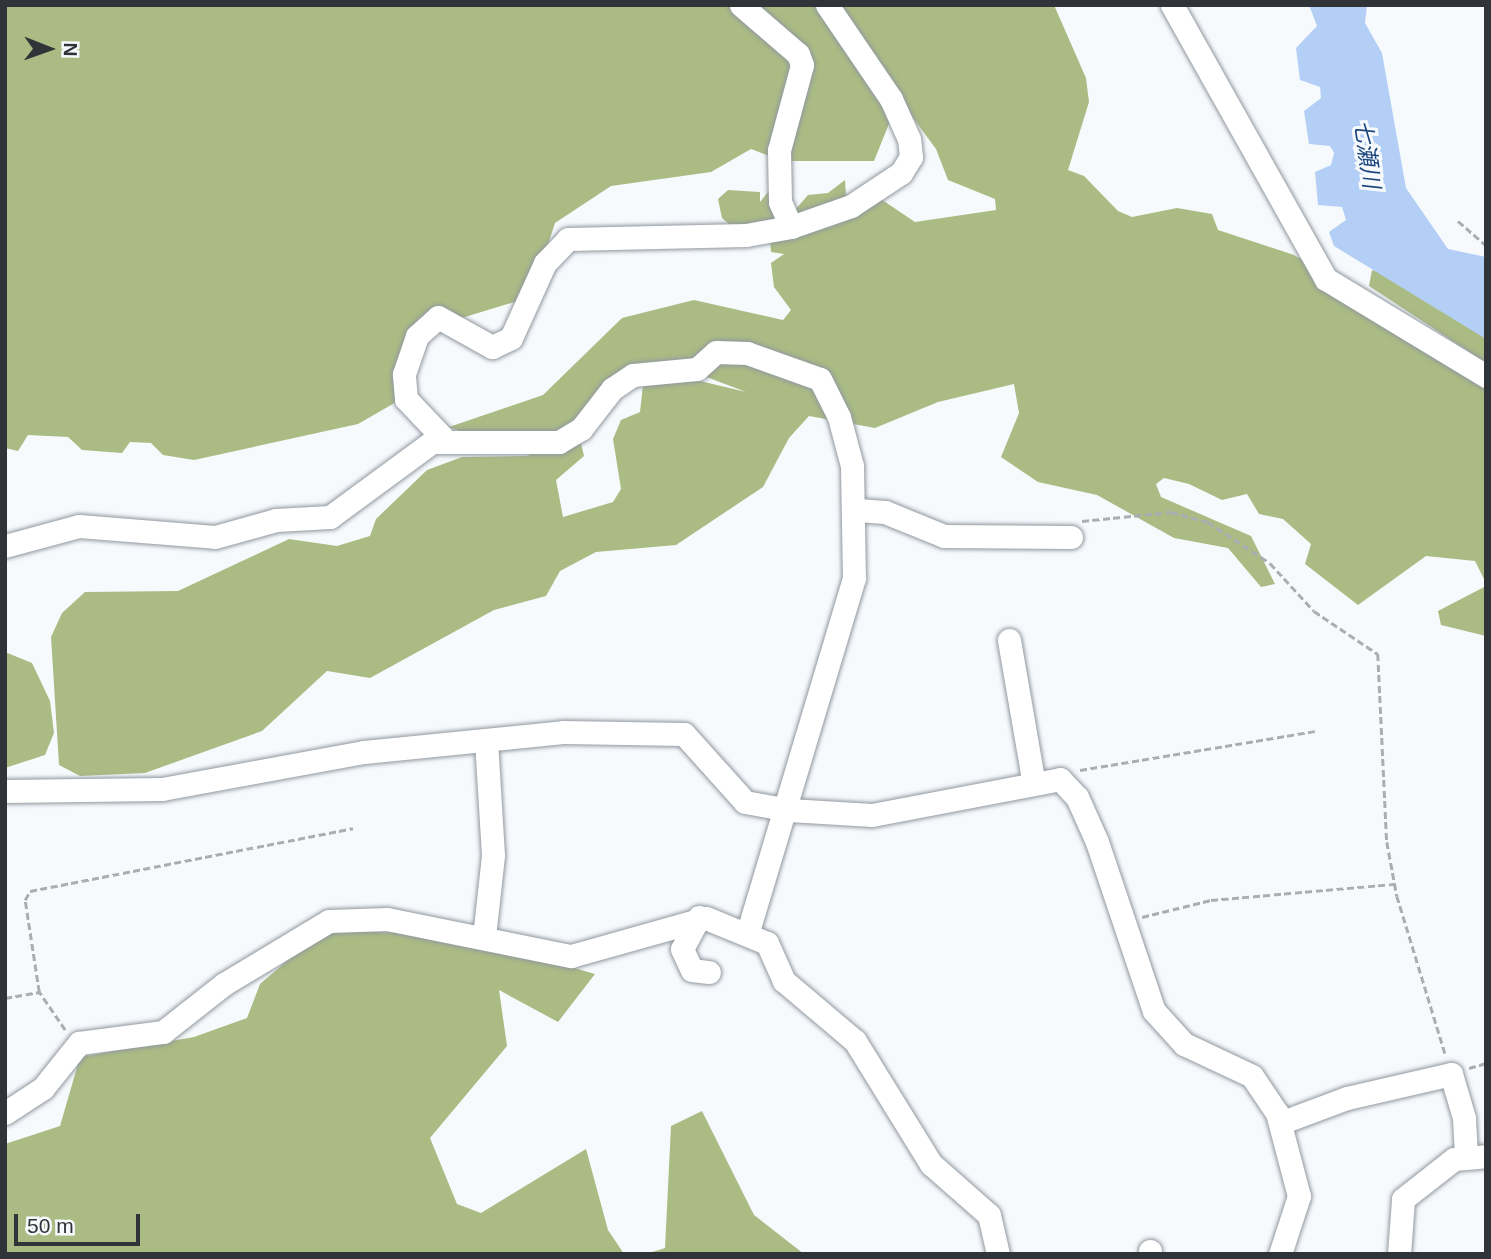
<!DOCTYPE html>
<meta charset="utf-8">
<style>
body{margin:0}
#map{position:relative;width:1491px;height:1259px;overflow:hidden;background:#f7fafd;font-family:Helvetica,"Noto Sans JP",sans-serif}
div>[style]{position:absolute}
.forest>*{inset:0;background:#aabb84}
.water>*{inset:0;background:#b4cff6}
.path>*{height:2.5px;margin-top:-1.25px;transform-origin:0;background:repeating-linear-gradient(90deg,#aaadb1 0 7px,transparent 0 10.5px)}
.roads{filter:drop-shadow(0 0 2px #9198a0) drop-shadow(0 0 2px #9198a0)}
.minor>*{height:23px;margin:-11.5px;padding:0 11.5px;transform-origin:11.5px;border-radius:11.5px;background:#fff}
span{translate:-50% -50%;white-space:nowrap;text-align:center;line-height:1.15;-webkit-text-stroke:6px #f7fafd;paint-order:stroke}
.water-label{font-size:23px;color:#1d477f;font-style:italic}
.frame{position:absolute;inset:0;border:7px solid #303337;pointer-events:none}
.north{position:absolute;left:14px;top:14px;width:70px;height:70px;-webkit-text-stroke:5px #f7fafd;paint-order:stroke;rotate:91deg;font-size:19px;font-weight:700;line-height:28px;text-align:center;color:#303337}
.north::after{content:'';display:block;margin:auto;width:24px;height:32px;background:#303337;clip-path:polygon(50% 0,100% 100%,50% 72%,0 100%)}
.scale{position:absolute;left:14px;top:1214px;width:126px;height:32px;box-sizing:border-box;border:4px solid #303337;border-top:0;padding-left:9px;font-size:21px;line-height:24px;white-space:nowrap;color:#303337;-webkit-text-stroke:5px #f7fafd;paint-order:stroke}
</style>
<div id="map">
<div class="forest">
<i style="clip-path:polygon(5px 5px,1054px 5px,1086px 78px,1089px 102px,1068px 170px,1084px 176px,1118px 211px,1132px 217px,1177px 208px,1212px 214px,1218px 230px,1294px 255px,1486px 364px,1486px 583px,1475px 561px,1426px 556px,1358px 605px,1305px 564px,1311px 544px,1283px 519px,1259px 514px,1247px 494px,1222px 500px,1189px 484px,1164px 478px,1156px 484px,1161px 497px,1251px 536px,1275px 584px,1261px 587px,1228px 548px,1174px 538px,1097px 495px,1038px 482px,1001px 457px,1019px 413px,1014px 384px,938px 402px,875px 428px,809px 416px,789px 438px,763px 487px,676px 545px,596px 552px,560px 571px,546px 596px,494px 610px,370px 678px,327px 671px,262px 731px,145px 773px,80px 776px,59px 765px,51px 637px,62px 613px,85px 592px,178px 591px,289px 539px,337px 546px,370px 536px,376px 519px,427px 470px,462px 457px,526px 456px,580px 439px,584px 456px,556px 480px,563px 517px,613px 502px,621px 489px,613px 439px,621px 420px,640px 412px,643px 385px,696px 380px,746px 392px,667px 362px,556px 433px,467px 434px,449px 427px,543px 395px,622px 318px,694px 300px,783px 320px,791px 310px,774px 287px,771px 263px,784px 254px,771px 252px,770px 239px,739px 233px,722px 218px,718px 199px,728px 190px,760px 192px,760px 202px,769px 191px,791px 197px,795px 210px,808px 195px,828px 193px,845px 180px,846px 195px,869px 191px,915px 222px,996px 210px,995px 199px,948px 180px,936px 149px,899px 99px,874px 161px,783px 161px,751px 149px,711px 172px,611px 186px,555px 223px,531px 297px,442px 324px,409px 349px,398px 401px,358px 424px,194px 460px,163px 455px,151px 443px,130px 442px,122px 453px,82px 450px,68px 437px,28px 435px,18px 451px,5px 448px)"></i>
<i style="clip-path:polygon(1372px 270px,1406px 282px,1473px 327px,1486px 339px,1486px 363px,1369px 286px)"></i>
<i style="clip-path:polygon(1486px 586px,1486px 636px,1441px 625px,1438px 611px)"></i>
<i style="clip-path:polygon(5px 652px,32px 663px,50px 701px,54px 733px,45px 755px,5px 768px)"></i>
<i style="clip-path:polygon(323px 930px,460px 935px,595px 974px,558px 1022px,499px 990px,507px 1046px,430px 1138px,457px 1204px,481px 1213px,586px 1149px,608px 1230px,624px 1254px,5px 1254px,5px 1144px,60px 1126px,80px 1057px,194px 1037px,247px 1018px,260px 984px)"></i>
<i style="clip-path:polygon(702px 1111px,754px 1215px,804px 1254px,646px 1254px,665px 1248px,671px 1126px)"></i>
</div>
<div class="water">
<i style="clip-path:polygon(1309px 5px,1367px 5px,1365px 23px,1382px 53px,1406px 188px,1448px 249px,1486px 257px,1486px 339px,1334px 246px,1329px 232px,1346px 220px,1342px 207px,1318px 205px,1315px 172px,1331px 165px,1334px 153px,1330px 146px,1309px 144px,1304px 111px,1321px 98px,1320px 87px,1300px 80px,1296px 48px,1317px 26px)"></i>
</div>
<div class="path">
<i style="left:1458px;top:221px;width:37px;rotate:41deg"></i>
<i style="left:1082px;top:521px;width:89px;rotate:-5.8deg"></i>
<i style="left:1171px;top:512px;width:38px;rotate:15deg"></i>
<i style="left:1208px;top:522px;width:74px;rotate:33.5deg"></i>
<i style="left:1270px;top:563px;width:65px;rotate:47.5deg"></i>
<i style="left:1314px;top:611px;width:77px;rotate:33.9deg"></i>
<i style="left:1378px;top:654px;width:188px;rotate:87.3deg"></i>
<i style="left:1387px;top:842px;width:55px;rotate:79.5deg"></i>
<i style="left:1397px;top:896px;width:167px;rotate:73deg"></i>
<i style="left:1080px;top:770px;width:238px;rotate:-9.4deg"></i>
<i style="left:1142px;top:917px;width:71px;rotate:-13.8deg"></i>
<i style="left:1211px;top:900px;width:185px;rotate:-5deg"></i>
<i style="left:5px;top:998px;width:35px;rotate:-10deg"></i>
<i style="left:65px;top:1030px;width:46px;rotate:-124.4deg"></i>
<i style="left:39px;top:992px;width:93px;rotate:-98.7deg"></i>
<i style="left:25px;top:900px;width:10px;rotate:-61deg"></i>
<i style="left:30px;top:891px;width:329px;rotate:-11deg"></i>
<i style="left:1469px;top:1068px;width:18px;rotate:-16deg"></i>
</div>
<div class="roads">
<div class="minor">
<i style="left:741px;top:5px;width:75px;rotate:40.7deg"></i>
<i style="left:798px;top:54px;width:12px;rotate:70deg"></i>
<i style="left:802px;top:65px;width:88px;rotate:105.1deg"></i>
<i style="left:779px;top:150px;width:52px;rotate:88.9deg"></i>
<i style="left:780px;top:202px;width:27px;rotate:66deg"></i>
<i style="left:1172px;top:5px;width:314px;rotate:60.7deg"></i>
<i style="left:1326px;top:279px;width:187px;rotate:31.2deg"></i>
<i style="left:446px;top:441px;width:58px;rotate:-133.6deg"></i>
<i style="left:406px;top:399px;width:25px;rotate:-95deg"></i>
<i style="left:404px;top:374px;width:40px;rotate:-71.1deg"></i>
<i style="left:417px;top:336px;width:28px;rotate:-42deg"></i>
<i style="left:438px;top:317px;width:62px;rotate:29.1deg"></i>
<i style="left:492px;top:347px;width:21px;rotate:-25deg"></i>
<i style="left:511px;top:338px;width:82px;rotate:-65.6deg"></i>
<i style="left:545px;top:263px;width:33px;rotate:-46deg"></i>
<i style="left:568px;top:239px;width:178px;rotate:-1.3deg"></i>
<i style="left:746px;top:235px;width:46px;rotate:-10.1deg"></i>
<i style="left:791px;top:227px;width:64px;rotate:-19.3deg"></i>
<i style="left:851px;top:206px;width:60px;rotate:-33.4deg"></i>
<i style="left:901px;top:173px;width:19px;rotate:-58deg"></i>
<i style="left:911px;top:157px;width:18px;rotate:-96deg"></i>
<i style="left:909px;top:139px;width:44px;rotate:-114.2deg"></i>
<i style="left:891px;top:99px;width:114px;rotate:-124.2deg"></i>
<i style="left:857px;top:510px;width:28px;rotate:4deg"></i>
<i style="left:885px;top:512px;width:64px;rotate:22.1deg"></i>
<i style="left:944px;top:536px;width:127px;rotate:0.5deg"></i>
<i style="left:5px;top:546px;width:77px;rotate:-15.1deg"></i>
<i style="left:79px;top:526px;width:136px;rotate:4.6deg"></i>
<i style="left:215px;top:537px;width:63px;rotate:-15.6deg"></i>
<i style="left:276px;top:520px;width:54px;rotate:-3.2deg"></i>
<i style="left:330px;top:517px;width:127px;rotate:-36.3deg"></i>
<i style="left:432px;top:442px;width:127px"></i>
<i style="left:559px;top:442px;width:26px;rotate:-31deg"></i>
<i style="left:581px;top:429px;width:51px;rotate:-52.2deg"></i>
<i style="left:612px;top:389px;width:25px;rotate:-34deg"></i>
<i style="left:633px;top:375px;width:64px;rotate:-5.4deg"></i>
<i style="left:697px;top:369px;width:25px;rotate:-42deg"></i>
<i style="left:716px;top:352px;width:31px;rotate:2deg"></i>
<i style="left:747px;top:353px;width:77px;rotate:19.6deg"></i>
<i style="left:820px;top:379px;width:42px;rotate:63.4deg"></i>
<i style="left:839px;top:417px;width:51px;rotate:75.1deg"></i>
<i style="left:852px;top:466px;width:112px;rotate:89deg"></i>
<i style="left:854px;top:578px;width:369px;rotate:106.7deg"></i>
<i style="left:1009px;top:640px;width:141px;rotate:80.2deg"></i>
<i style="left:5px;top:791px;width:157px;rotate:-0.7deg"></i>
<i style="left:162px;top:789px;width:205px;rotate:-10.4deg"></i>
<i style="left:364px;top:752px;width:200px;rotate:-5.7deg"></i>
<i style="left:563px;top:732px;width:121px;rotate:0.9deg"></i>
<i style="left:684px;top:734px;width:91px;rotate:48.1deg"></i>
<i style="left:745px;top:802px;width:45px;rotate:10.3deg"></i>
<i style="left:789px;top:810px;width:83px;rotate:3.4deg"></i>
<i style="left:872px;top:815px;width:191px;rotate:-10.8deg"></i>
<i style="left:1060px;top:779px;width:25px;rotate:47deg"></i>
<i style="left:1077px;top:797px;width:49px;rotate:66deg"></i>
<i style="left:1097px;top:842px;width:178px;rotate:71.4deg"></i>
<i style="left:1154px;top:1011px;width:45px;rotate:47.7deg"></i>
<i style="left:1184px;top:1044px;width:75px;rotate:25.2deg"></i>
<i style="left:1252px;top:1076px;width:45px;rotate:56deg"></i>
<i style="left:1277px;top:1113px;width:86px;rotate:75.2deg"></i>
<i style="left:1299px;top:1196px;width:61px;rotate:108.1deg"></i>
<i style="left:699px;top:917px;width:36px;rotate:118deg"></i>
<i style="left:682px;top:949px;width:23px;rotate:65deg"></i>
<i style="left:692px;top:970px;width:17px;rotate:7deg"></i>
<i style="left:484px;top:937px;width:82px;rotate:-83.7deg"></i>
<i style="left:493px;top:855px;width:114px;rotate:-93.5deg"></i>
<i style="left:5px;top:1113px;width:45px;rotate:-33.3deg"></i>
<i style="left:43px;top:1088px;width:58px;rotate:-51.3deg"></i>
<i style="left:79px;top:1043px;width:85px;rotate:-7.5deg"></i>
<i style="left:163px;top:1032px;width:78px;rotate:-38.2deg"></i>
<i style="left:224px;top:984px;width:122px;rotate:-31deg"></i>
<i style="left:329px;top:921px;width:58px;rotate:-2deg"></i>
<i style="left:387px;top:919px;width:188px;rotate:11.4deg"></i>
<i style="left:571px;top:956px;width:140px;rotate:-15.7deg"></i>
<i style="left:706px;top:918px;width:66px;rotate:22.3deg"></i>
<i style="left:767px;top:943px;width:42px;rotate:65.9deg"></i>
<i style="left:784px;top:981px;width:93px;rotate:40.2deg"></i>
<i style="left:855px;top:1041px;width:145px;rotate:58.3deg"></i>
<i style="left:931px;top:1164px;width:77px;rotate:41.3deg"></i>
<i style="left:989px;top:1215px;width:40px;rotate:77deg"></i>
<i style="left:1280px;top:1123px;width:72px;rotate:-20.5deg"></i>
<i style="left:1347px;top:1098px;width:107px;rotate:-13deg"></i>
<i style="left:1451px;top:1074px;width:46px;rotate:73.5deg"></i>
<i style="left:1464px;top:1118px;width:38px;rotate:87deg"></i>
<i style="left:1150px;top:1251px;width:3px;rotate:90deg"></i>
<i style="left:1399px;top:1254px;width:55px;rotate:-85.8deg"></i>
<i style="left:1403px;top:1199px;width:65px;rotate:-38.1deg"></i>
<i style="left:1454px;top:1159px;width:32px;rotate:-5deg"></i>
</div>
</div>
<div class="water-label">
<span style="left:1367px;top:154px;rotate:82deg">七瀬川</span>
</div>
<div class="frame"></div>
<div class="north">N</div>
<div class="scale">50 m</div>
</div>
